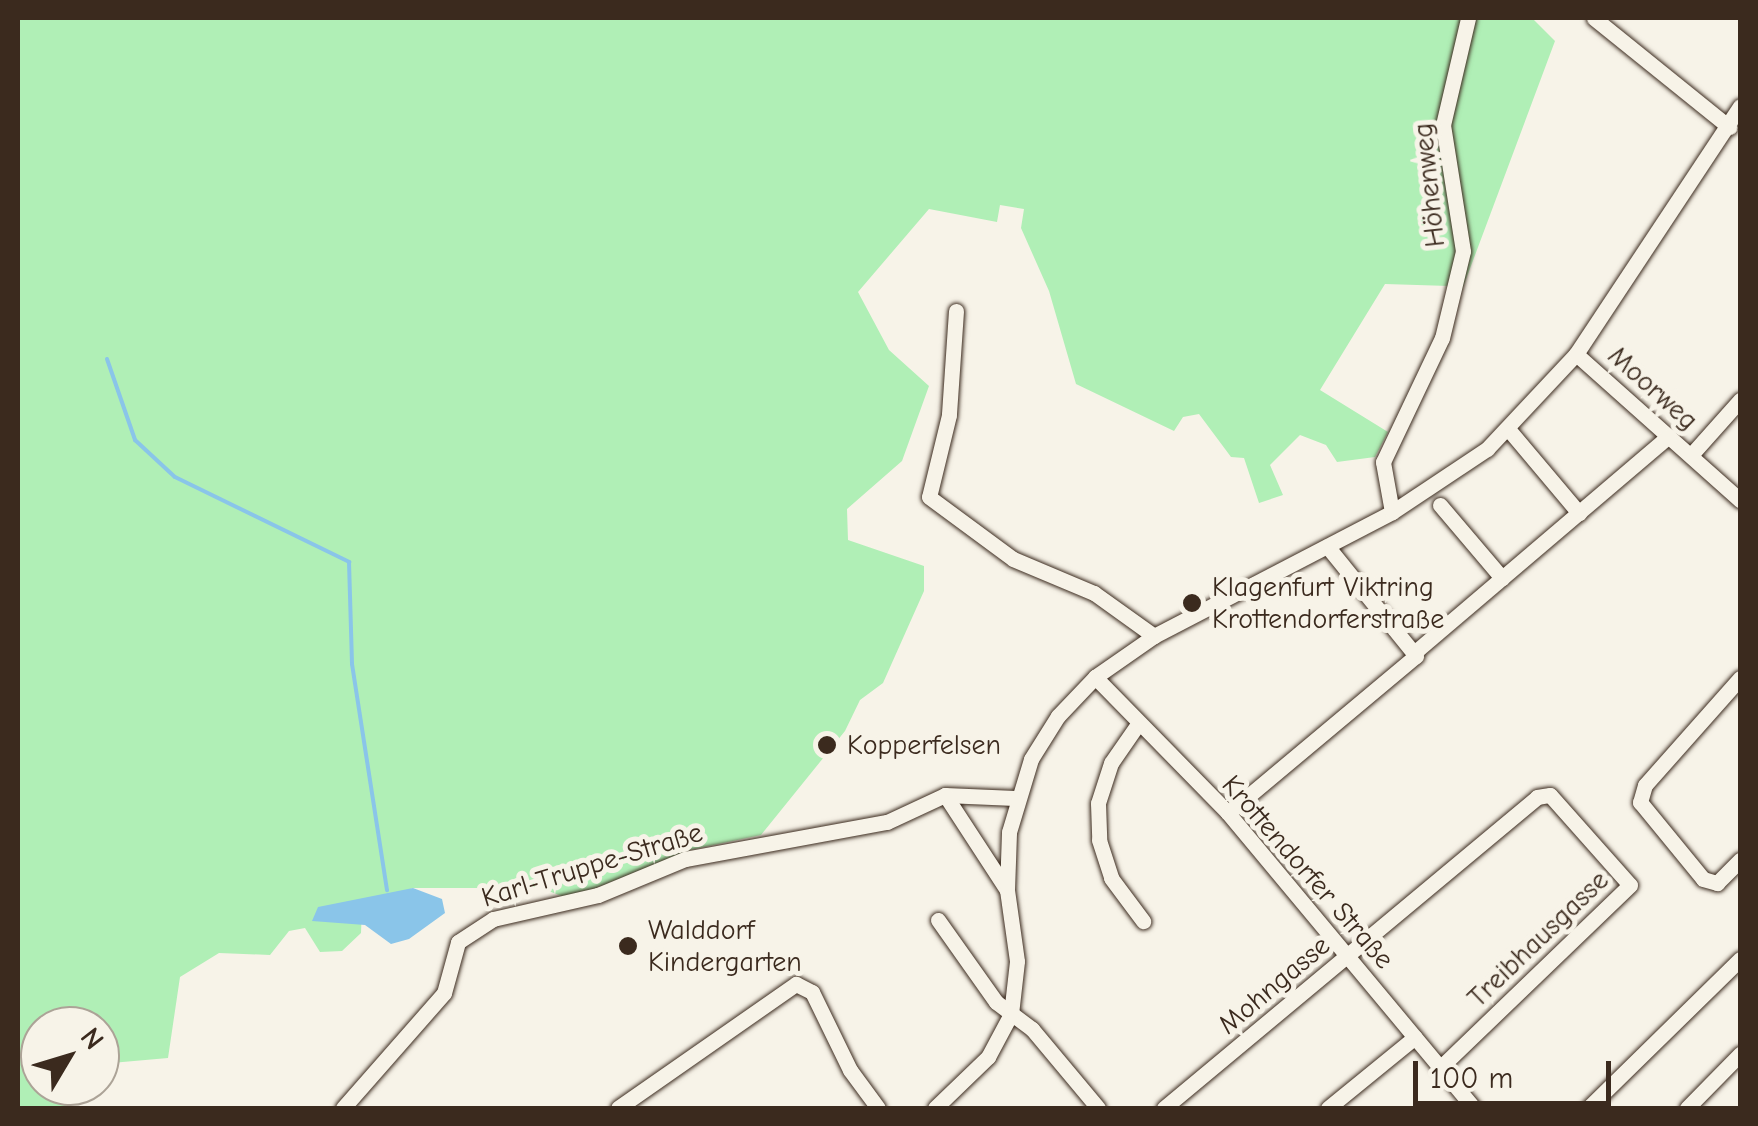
<!DOCTYPE html>
<meta charset="utf-8">
<style>
body{margin:0}
#map{position:relative;width:1758px;height:1126px;overflow:hidden;background:#f7f3e8;font-family:"Comic Neue",sans-serif}
div>[style]{position:absolute}
.green>*{inset:0;background:#b0efb6}
.water>*{inset:0;background:#8ac5e9}
.stream>*{height:4px;margin:-2px;padding:0 2px;transform-origin:2px;border-radius:2px;background:#8ac5e9}
.roads{filter:drop-shadow(0 0 2px #3b2a1e) drop-shadow(0 0 2px #3b2a1e)}
.minor>*{height:15px;margin:-7.5px;padding:0 7.5px;transform-origin:7.5px;border-radius:7.5px;background:#f7f3e8}
.dots>*{width:28px;height:28px;translate:-50% -50%;box-sizing:border-box;border:5px solid #f7f3e8;border-radius:50%}
span{translate:-50% -50%;white-space:nowrap;text-align:center;line-height:1.15;-webkit-text-stroke:10px #f7f3e8;paint-order:stroke}
.street-label{font-size:28px;color:#3b2a1e}
.poi-label{font-size:28px;color:#3b2a1e}
.left{translate:0 -50%;text-align:left}
.frame{position:absolute;inset:0;border:20px solid #3b2a1e;pointer-events:none}
.north{position:absolute;left:20px;top:1006px;width:100px;height:100px;box-sizing:border-box;background:#f7f3e8;border:2px solid #aca397;border-radius:50%;rotate:52deg;font-size:28px;font-weight:700;line-height:40px;text-align:center;color:#3b2a1e}
.north::after{content:'';display:block;margin:auto;width:35px;height:45px;background:#3b2a1e;clip-path:polygon(50% 0,100% 100%,50% 72%,0 100%)}
.scale{position:absolute;left:1413px;top:1061px;width:198px;height:45px;box-sizing:border-box;border:5px solid #3b2a1e;border-top:0;padding-left:12px;font-size:30px;line-height:35px;white-space:nowrap;color:#3b2a1e;-webkit-text-stroke:8px #f7f3e8;paint-order:stroke}
</style>
<div id="map">
<div class="green">
<i style="clip-path:polygon(18px 18px,1461px 18px,1437px 125px,1457px 244px,1449px 286px,1385px 284px,1320px 390px,1388px 432px,1375px 457px,1337px 462px,1326px 445px,1300px 435px,1270px 465px,1283px 495px,1259px 503px,1244px 458px,1231px 457px,1199px 414px,1183px 417px,1174px 431px,1076px 384px,1049px 291px,1021px 228px,1024px 209px,1000px 205px,997px 222px,929px 209px,858px 292px,889px 350px,929px 386px,902px 461px,847px 509px,848px 540px,924px 566px,924px 591px,883px 683px,860px 700px,845px 731px,761px 835px,690px 850px,569px 899px,541px 888px,413px 888px,362px 907px,361px 933px,342px 951px,320px 952px,305px 928px,289px 931px,270px 955px,219px 953px,180px 977px,168px 1058px,100px 1064px,100px 1026px,40px 1026px,40px 1086px,71px 1086px,61px 1100px,68px 1108px,18px 1108px)"></i>
<i style="clip-path:polygon(1473px 18px,1532px 18px,1555px 41px,1459px 298px,1469px 243px,1449px 112px)"></i>
</div>
<div class="water">
<i style="clip-path:polygon(413px 888px,442px 899px,445px 913px,409px 939px,391px 944px,365px 925px,312px 921px,318px 907px)"></i>
</div>
<div class="stream">
<i style="left:107px;top:359px;width:86px;rotate:70.9deg"></i>
<i style="left:135px;top:440px;width:54px;rotate:42.8deg"></i>
<i style="left:175px;top:477px;width:194px;rotate:26deg"></i>
<i style="left:349px;top:562px;width:102px;rotate:88.3deg"></i>
<i style="left:352px;top:664px;width:229px;rotate:81.2deg"></i>
</div>
<div class="roads">
<div class="minor">
<i style="left:1594px;top:18px;width:174px;rotate:38.9deg"></i>
<i style="left:956px;top:311px;width:104px;rotate:93.9deg"></i>
<i style="left:949px;top:415px;width:84px;rotate:103.7deg"></i>
<i style="left:929px;top:497px;width:104px;rotate:36.4deg"></i>
<i style="left:1013px;top:559px;width:88px;rotate:22.8deg"></i>
<i style="left:1094px;top:593px;width:74px;rotate:35.6deg"></i>
<i style="left:1576px;top:354px;width:220px;rotate:41.7deg"></i>
<i style="left:1509px;top:430px;width:109px;rotate:49.9deg"></i>
<i style="left:1691px;top:455px;width:74px;rotate:-48.3deg"></i>
<i style="left:1440px;top:505px;width:96px;rotate:49.7deg"></i>
<i style="left:1392px;top:512px;width:51px;rotate:-100.2deg"></i>
<i style="left:1383px;top:462px;width:137px;rotate:-64.6deg"></i>
<i style="left:1442px;top:338px;width:89px;rotate:-76.4deg"></i>
<i style="left:1463px;top:251px;width:128px;rotate:-99deg"></i>
<i style="left:1443px;top:125px;width:110px;rotate:-76.8deg"></i>
<i style="left:1415px;top:652px;width:333px;rotate:-40.4deg"></i>
<i style="left:1095px;top:677px;width:190px;rotate:45.6deg"></i>
<i style="left:1228px;top:813px;width:384px;rotate:50.2deg"></i>
<i style="left:1740px;top:678px;width:143px;rotate:131.6deg"></i>
<i style="left:1645px;top:785px;width:18px;rotate:106deg"></i>
<i style="left:1640px;top:802px;width:99px;rotate:50.7deg"></i>
<i style="left:1703px;top:879px;width:15px;rotate:16deg"></i>
<i style="left:1717px;top:883px;width:33px;rotate:-45deg"></i>
<i style="left:1138px;top:724px;width:47px;rotate:124.7deg"></i>
<i style="left:1111px;top:763px;width:42px;rotate:108deg"></i>
<i style="left:1098px;top:803px;width:37px;rotate:88deg"></i>
<i style="left:1099px;top:840px;width:40px;rotate:72deg"></i>
<i style="left:1111px;top:878px;width:54px;rotate:53.3deg"></i>
<i style="left:945px;top:795px;width:70px;rotate:2.5deg"></i>
<i style="left:1228px;top:813px;width:245px;rotate:-39.9deg"></i>
<i style="left:1416px;top:656px;width:141px;rotate:-129deg"></i>
<i style="left:938px;top:920px;width:100px;rotate:54.7deg"></i>
<i style="left:996px;top:1002px;width:45px;rotate:36.9deg"></i>
<i style="left:1032px;top:1029px;width:103px;rotate:50.1deg"></i>
<i style="left:343px;top:1108px;width:153px;rotate:-48.7deg"></i>
<i style="left:444px;top:993px;width:53px;rotate:-74.6deg"></i>
<i style="left:458px;top:942px;width:42px;rotate:-33.3deg"></i>
<i style="left:493px;top:919px;width:108px;rotate:-12.9deg"></i>
<i style="left:598px;top:895px;width:94px;rotate:-22.5deg"></i>
<i style="left:685px;top:859px;width:205px;rotate:-10.4deg"></i>
<i style="left:887px;top:822px;width:64px;rotate:-25deg"></i>
<i style="left:945px;top:795px;width:113px;rotate:56.9deg"></i>
<i style="left:618px;top:1108px;width:217px;rotate:-34.9deg"></i>
<i style="left:796px;top:984px;width:18px;rotate:27deg"></i>
<i style="left:812px;top:992px;width:87px;rotate:64deg"></i>
<i style="left:850px;top:1070px;width:47px;rotate:53.6deg"></i>
<i style="left:935px;top:1108px;width:74px;rotate:-43.9deg"></i>
<i style="left:988px;top:1057px;width:49px;rotate:-61.9deg"></i>
<i style="left:1011px;top:1014px;width:53px;rotate:-83.5deg"></i>
<i style="left:1017px;top:961px;width:72px;rotate:-98deg"></i>
<i style="left:1007px;top:890px;width:58px;rotate:-88deg"></i>
<i style="left:1009px;top:832px;width:76px;rotate:-73.2deg"></i>
<i style="left:1031px;top:759px;width:51px;rotate:-57.9deg"></i>
<i style="left:1058px;top:716px;width:54px;rotate:-46.5deg"></i>
<i style="left:1095px;top:677px;width:72px;rotate:-34.8deg"></i>
<i style="left:1154px;top:636px;width:268px;rotate:-27.5deg"></i>
<i style="left:1392px;top:512px;width:114px;rotate:-33.6deg"></i>
<i style="left:1487px;top:449px;width:130px;rotate:-46.9deg"></i>
<i style="left:1576px;top:354px;width:297px;rotate:-56.5deg"></i>
<i style="left:1164px;top:1108px;width:486px;rotate:-39.8deg"></i>
<i style="left:1537px;top:797px;width:13px;rotate:-9deg"></i>
<i style="left:1550px;top:795px;width:120px;rotate:48.4deg"></i>
<i style="left:1630px;top:885px;width:262px;rotate:136.1deg"></i>
<i style="left:1328px;top:1108px;width:112px;rotate:-39.2deg"></i>
<i style="left:1588px;top:1108px;width:213px;rotate:-44.4deg"></i>
<i style="left:1687px;top:1108px;width:76px;rotate:-45.5deg"></i>
</div>
</div>
<div class="dots">
<i style="left:1192px;top:603px;background:#3b2a1e"></i>
<i style="left:827px;top:745px;background:#3b2a1e"></i>
<i style="left:628px;top:946px;background:#3b2a1e"></i>
</div>
<div class="street-label">
<span style="left:1429px;top:185px;rotate:-96deg">Höhenweg</span>
<span style="left:1653px;top:388px;rotate:42deg">Moorweg</span>
<span style="left:592px;top:865px;rotate:-17deg">Karl-Truppe-Straße</span>
<span style="left:1308px;top:872px;rotate:49deg">Krottendorfer Straße</span>
<span style="left:1538px;top:939px;rotate:-44deg">Treibhausgasse</span>
<span style="left:1274px;top:985px;rotate:-40deg">Mohngasse</span>
</div>
<div class="poi-label">
<span class="left" style="left:1212px;top:603px">Klagenfurt Viktring<br>Krottendorferstraße</span>
<span class="left" style="left:847px;top:745px">Kopperfelsen</span>
<span class="left" style="left:648px;top:946px">Walddorf<br>Kindergarten</span>
</div>
<div class="frame"></div>
<div class="north">N</div>
<div class="scale">100 m</div>
</div>
